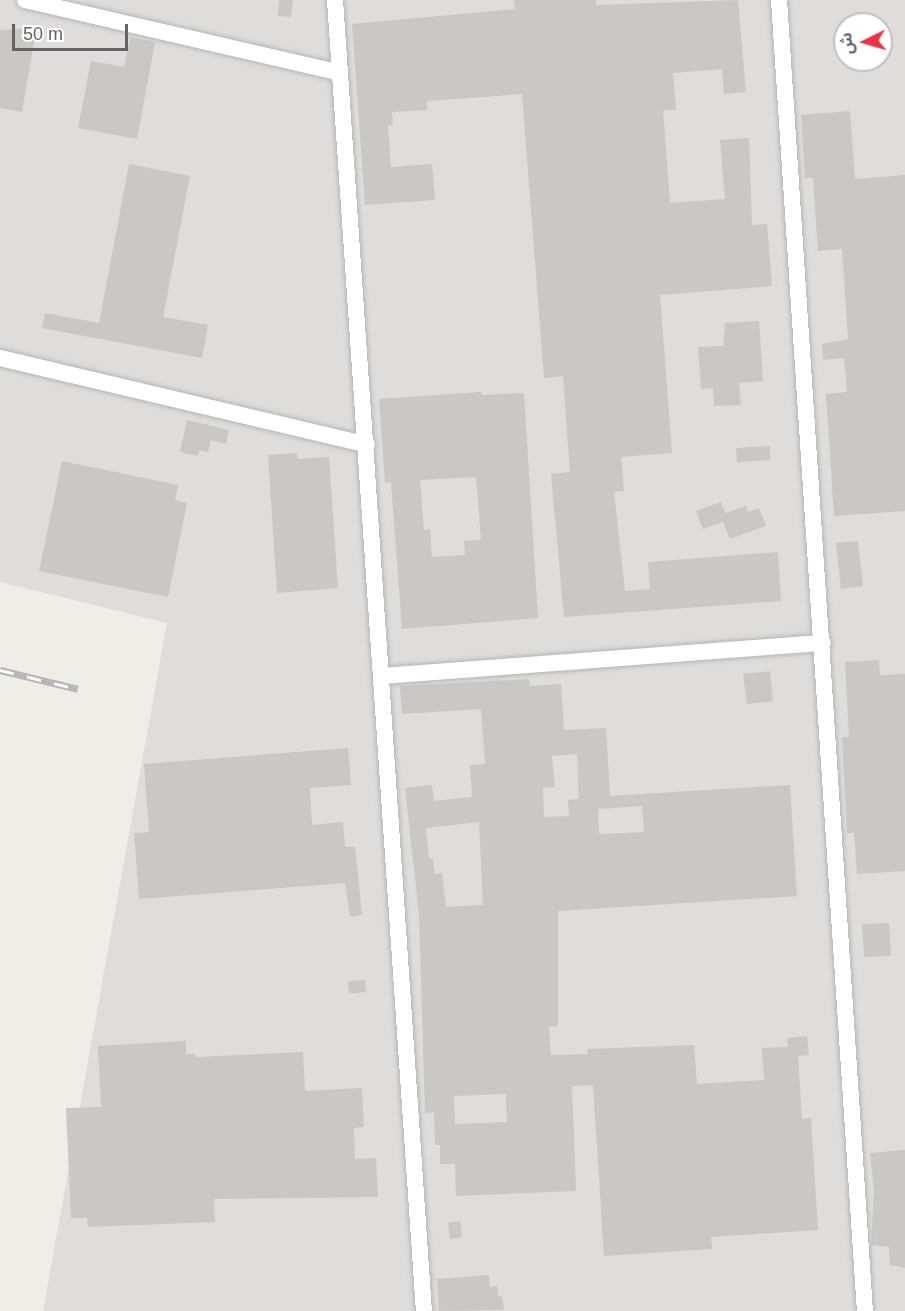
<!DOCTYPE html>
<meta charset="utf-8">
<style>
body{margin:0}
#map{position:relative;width:905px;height:1311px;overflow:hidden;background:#f0ece6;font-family:Arial,"Noto Sans Arabic",sans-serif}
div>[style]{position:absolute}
.industrial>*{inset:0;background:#dfdcd9}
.building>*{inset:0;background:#cbc7c2}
.roads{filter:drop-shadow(0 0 2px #b2b6b9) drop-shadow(0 0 2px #b2b6b9)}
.minor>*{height:16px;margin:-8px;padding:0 8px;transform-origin:8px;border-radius:8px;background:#fff}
.rail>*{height:7px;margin-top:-3.5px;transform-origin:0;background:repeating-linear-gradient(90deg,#fff 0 14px,#b3b4b5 0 28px);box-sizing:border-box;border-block:2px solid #b3b4b5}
span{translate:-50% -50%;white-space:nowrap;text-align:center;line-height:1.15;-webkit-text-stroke:4.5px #fff;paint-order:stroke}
.north{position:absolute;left:833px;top:12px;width:60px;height:60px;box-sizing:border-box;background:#fff;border:2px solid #bfc1c2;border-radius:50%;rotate:265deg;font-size:16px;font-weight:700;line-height:24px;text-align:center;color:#5e6467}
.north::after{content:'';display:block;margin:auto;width:21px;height:27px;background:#ee2f46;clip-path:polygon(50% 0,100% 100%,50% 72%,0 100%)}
.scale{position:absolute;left:12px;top:24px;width:116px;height:27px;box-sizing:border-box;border:3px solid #5e6467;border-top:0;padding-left:8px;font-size:18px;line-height:21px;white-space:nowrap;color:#5e6467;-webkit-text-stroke:4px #fff;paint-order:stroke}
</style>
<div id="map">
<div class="industrial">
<i style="clip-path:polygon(evenodd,0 0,905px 0,905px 1311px,43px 1311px,167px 623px,0 582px,0 0,845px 24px,881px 24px,881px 60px,845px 60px,845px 24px)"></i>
</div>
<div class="building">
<i style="clip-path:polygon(279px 0,293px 0,291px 17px,278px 16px)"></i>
<i style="clip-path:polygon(514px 0,596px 0,596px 5px,738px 0,746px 92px,724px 94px,722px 69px,673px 73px,676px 110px,663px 110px,670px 203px,725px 199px,720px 140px,749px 138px,752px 225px,767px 224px,772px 286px,660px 295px,672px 453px,621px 457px,624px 491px,614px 492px,625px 591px,650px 589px,648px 562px,778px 552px,781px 601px,564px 617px,551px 474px,570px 472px,563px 376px,544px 378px,522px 94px,427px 101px,427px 110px,392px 112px,393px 125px,388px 125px,391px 167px,432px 164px,435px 200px,365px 205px,352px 24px,515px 9px)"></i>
<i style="clip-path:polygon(26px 29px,35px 30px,35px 36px,22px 112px,0 108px,0 30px)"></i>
<i style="clip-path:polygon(130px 37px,155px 42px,137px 139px,78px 128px,91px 61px,124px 67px)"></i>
<i style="clip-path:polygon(850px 111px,855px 179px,905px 175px,905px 511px,834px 516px,826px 394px,847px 392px,844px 358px,823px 360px,822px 344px,848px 339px,842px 249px,818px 251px,813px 178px,805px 178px,801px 115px)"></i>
<i style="clip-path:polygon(129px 164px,190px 176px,163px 317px,208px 325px,202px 358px,42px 328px,45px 313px,99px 323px)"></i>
<i style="clip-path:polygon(759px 321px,763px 381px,739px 383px,741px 405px,714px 406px,713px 388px,701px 389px,698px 347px,723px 346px,725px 323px)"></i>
<i style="clip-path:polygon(evenodd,481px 392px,482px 395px,524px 393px,538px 618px,402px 629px,391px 482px,385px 483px,379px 399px,481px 392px,476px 477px,481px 540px,464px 541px,465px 555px,432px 557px,430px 529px,424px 530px,420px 480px,476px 477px)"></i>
<i style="clip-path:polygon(187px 420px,229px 430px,226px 444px,211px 440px,208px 452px,199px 450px,198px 456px,180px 452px)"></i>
<i style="clip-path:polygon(770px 446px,770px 460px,737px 462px,736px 448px)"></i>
<i style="clip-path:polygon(297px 453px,298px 459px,329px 457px,338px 588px,277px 593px,268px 455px)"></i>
<i style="clip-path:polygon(62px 461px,178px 485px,175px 500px,187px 503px,168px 597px,39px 571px)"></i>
<i style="clip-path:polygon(721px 502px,725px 513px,746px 506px,748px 512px,759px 508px,766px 526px,730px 539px,723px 522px,703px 529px,696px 511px)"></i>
<i style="clip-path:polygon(858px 541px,863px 586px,841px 589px,836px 543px)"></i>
<i style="clip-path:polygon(879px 660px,880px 675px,905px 674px,905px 871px,857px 874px,854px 833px,847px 833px,842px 737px,849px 737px,845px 662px)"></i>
<i style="clip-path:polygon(770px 671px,773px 701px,747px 704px,743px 674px)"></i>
<i style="clip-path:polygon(evenodd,529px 679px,530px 686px,561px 684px,564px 730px,606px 728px,610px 796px,790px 785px,797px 896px,558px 911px,558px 1026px,549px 1027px,551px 1055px,588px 1054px,587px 1049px,694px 1045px,697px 1084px,764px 1080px,762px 1048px,788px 1047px,787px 1038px,807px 1036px,809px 1055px,798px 1056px,802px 1119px,811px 1118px,818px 1230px,711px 1237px,712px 1249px,604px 1256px,593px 1085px,572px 1086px,576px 1191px,456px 1196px,455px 1164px,440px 1164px,440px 1145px,435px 1145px,434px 1112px,425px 1113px,419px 915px,405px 788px,432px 785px,434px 801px,472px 797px,470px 765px,485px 764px,481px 709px,402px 714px,400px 686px,529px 679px,577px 754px,579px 799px,568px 800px,569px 816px,544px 817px,543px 788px,555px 787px,552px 756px,577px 754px,529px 679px,642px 806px,644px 832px,599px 834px,598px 809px,642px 806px,529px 679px,479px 822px,483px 905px,446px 907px,442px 873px,435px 874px,433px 859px,429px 859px,426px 828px,479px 822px,529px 679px,506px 1094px,507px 1122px,455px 1124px,454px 1096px,506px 1094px)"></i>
<i style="clip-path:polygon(348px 748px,351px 785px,310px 788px,312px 825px,343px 822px,345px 847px,355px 847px,362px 915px,350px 917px,345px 883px,139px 899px,134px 833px,149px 832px,144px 764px)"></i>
<i style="clip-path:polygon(889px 923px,891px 956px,864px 957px,862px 924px)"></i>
<i style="clip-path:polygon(365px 980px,366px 992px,349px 994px,348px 981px)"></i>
<i style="clip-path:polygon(186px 1041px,186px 1054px,195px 1054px,196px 1057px,303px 1052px,305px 1091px,362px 1088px,364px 1127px,354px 1128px,355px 1159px,376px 1158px,378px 1197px,214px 1199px,215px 1222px,88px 1227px,87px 1218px,71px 1218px,66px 1108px,101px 1107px,98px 1046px)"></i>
<i style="clip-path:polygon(905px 1150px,905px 1268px,890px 1265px,889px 1247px,871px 1245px,874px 1190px,870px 1153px)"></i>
<i style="clip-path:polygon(460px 1221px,462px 1237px,450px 1239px,448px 1223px)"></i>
<i style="clip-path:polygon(489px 1275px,490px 1287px,497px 1286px,498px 1296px,502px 1296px,504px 1310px,439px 1311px,437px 1279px)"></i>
</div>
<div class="roads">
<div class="minor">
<i style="left:25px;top:0;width:323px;rotate:13deg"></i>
<i style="left:335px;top:0;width:1314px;rotate:86.12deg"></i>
<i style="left:779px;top:0;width:1314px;rotate:86.25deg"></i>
<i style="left:0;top:358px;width:377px;rotate:13.3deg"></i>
<i style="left:383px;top:676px;width:441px;rotate:-4.3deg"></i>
</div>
</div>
<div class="rail">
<i style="left:0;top:670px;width:80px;rotate:13.7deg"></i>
</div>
<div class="north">ش</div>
<div class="scale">50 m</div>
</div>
